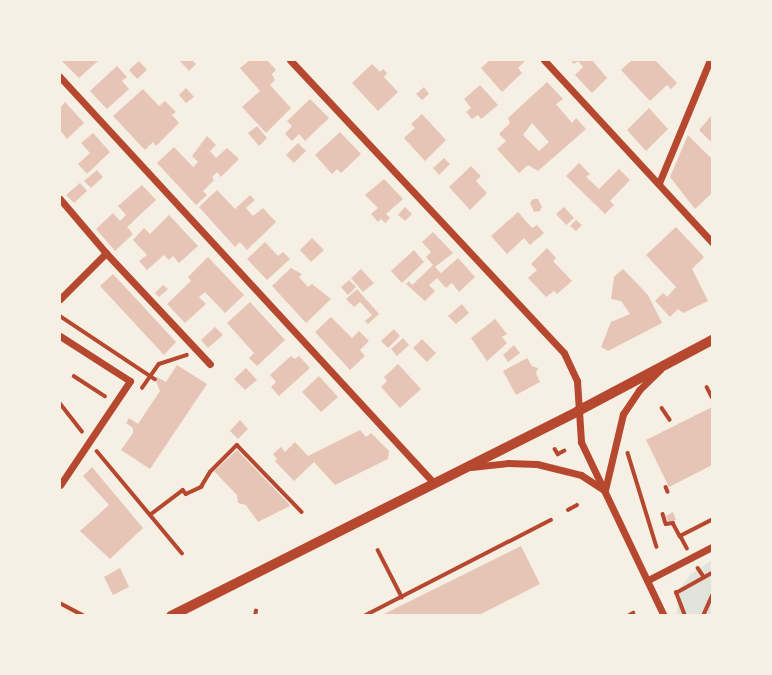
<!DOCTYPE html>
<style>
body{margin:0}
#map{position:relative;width:772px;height:675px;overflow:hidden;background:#f6efe4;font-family:Roboto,sans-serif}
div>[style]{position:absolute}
.green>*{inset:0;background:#e2e4dc}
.building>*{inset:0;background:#e6c5b7}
.path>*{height:3.5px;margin:-1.75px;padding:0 1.75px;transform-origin:1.75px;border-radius:1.75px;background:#b5482f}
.minor>*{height:7px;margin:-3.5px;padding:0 3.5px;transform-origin:3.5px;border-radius:3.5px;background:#b5482f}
.tertiary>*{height:10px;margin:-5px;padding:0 5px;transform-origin:5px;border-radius:5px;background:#b5482f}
span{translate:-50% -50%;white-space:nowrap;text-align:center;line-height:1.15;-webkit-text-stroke:5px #f6efe4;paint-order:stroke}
.frame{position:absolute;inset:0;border:61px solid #f6efe4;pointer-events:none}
</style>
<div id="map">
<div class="green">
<i style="clip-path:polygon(712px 560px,712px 615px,676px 616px,681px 587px,691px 574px)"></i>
</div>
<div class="building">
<i style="clip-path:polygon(61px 60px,99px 60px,79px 78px)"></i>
<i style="clip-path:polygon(179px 60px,192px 60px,196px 64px,189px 71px)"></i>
<i style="clip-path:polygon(250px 60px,267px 60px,276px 70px,272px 74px,275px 80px,270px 85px,291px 108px,266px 133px,242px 107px,260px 91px,240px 68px)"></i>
<i style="clip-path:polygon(490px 60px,526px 60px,518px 68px,522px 73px,502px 92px,481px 68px)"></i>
<i style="clip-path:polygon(570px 60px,592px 60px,607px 78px,592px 93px,575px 75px,583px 67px,578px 61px,574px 64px)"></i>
<i style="clip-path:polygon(632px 60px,655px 60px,677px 83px,671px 89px,667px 85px,650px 101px,621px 70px)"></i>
<i style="clip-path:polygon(139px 61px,147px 70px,137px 79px,129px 70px)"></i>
<i style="clip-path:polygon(372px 64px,380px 72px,383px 69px,387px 73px,384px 77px,398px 92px,378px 111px,352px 83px)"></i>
<i style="clip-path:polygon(117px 66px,127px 77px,122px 81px,129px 89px,107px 109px,90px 91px)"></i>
<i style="clip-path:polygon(evenodd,547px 82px,563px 99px,556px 104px,572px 123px,576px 118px,586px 129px,538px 171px,528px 165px,519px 173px,497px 149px,506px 141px,499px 134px,510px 123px,508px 118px,547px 82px,532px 123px,549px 142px,539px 151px,523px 135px,532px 123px)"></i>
<i style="clip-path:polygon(480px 85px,498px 105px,481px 119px,478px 115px,472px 119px,466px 112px,471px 108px,464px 99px)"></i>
<i style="clip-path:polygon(424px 87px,429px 94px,422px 100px,416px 94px)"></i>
<i style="clip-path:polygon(186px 88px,194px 97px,186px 103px,179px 95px)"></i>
<i style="clip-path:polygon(143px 89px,159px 106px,165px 101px,176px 112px,172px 115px,179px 123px,156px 146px,153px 142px,145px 150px,113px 116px)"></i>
<i style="clip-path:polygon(310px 99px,329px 118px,305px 141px,299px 134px,292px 141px,285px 134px,292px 126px,287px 121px)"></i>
<i style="clip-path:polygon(65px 102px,84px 123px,67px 139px,60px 130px,60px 108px)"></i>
<i style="clip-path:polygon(649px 108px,668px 129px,646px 151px,627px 130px)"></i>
<i style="clip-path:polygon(422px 114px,446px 140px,425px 161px,404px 138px,415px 128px,411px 124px)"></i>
<i style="clip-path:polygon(712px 115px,712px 143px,699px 130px)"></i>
<i style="clip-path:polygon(257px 126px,267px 138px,259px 146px,248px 133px)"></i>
<i style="clip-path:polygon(340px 132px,361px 154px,341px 173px,337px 169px,332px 174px,315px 155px)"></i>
<i style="clip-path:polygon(93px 133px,110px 152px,87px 174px,78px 164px,90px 153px,81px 143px)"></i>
<i style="clip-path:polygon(688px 135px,712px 159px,712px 193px,695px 209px,670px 177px)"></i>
<i style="clip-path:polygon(207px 136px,216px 145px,210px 151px,216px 158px,227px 148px,239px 159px,221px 177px,217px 172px,212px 177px,214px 180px,203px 191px,207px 195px,196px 205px,157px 163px,174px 147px,193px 167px,198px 162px,192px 156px)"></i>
<i style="clip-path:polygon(298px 143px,306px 151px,294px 163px,286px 155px)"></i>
<i style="clip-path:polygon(444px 158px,450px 164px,439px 175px,433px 168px)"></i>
<i style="clip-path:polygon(579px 163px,590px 174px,586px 177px,599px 189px,619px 169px,630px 180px,610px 201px,614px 205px,605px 214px,566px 176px)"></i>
<i style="clip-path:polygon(471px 166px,481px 176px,476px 181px,487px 193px,470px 210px,449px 187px)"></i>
<i style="clip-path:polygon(97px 170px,103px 177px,91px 188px,84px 181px)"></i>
<i style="clip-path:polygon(384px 179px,403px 199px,386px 214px,390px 218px,385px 223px,381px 219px,378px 222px,371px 214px,378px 208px,365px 195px)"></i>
<i style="clip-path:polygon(80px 183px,87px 191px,74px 203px,66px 195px)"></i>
<i style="clip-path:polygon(142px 185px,156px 200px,127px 227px,133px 234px,115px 251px,96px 229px,113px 213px,120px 221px,126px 215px,118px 206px)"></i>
<i style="clip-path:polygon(217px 190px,235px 209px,250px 195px,255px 200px,246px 208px,253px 216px,263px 208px,276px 222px,247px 250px,240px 242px,235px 247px,199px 207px)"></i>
<i style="clip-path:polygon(533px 199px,538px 199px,542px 207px,540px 211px,534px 212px,530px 203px)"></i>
<i style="clip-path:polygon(405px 207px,412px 214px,405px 221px,398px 215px)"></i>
<i style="clip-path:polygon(564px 207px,574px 218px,566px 225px,556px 214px)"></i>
<i style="clip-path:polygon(518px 212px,532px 228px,537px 225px,544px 233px,530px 245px,524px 238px,507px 254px,491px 236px)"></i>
<i style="clip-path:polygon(169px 215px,198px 246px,179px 263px,173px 256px,169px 260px,164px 255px,147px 270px,139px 261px,147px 255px,133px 240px,144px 228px,150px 234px)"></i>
<i style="clip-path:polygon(576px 220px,582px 225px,576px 231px,570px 226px)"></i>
<i style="clip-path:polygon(676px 227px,704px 257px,692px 269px,708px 301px,683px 313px,678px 309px,670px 317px,655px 301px,663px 293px,667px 297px,676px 287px,646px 255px)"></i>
<i style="clip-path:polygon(433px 232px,453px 253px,435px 267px,441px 273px,458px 258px,475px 277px,459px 292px,452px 283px,446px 288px,437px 278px,429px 285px,435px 291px,425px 301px,406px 284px,409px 281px,412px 285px,433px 265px,426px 257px,431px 252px,422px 242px)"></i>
<i style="clip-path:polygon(312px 238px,324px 250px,311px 262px,300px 250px)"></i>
<i style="clip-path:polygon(265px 242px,278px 256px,283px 252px,290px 259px,267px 280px,247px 259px)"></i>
<i style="clip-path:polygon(547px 248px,556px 258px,553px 261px,572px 281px,557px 294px,554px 291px,546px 297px,528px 278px,537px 270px,531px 264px)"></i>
<i style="clip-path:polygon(414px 250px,424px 262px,402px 283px,391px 271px)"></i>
<i style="clip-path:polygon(208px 257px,244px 295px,225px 313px,205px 292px,199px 297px,206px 304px,185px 323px,167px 304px,191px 281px,188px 277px)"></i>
<i style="clip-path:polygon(291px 268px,302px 274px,299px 277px,308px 287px,312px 284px,331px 299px,306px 323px,272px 286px)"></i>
<i style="clip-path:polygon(361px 269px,374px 283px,363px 292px,351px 278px)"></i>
<i style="clip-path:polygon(623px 269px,648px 295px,662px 323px,608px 351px,601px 347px,611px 322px,630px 314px,621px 301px,611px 299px,614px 277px)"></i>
<i style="clip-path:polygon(113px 274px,176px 342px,164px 355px,100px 286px)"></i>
<i style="clip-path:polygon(349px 280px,356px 287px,348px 295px,341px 287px)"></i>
<i style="clip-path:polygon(163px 285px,168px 289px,159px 297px,155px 293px)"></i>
<i style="clip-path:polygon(357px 289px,379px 314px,368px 324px,365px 321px,372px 315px,360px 302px,354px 307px,346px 299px)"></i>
<i style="clip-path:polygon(250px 302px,285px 340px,257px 366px,249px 358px,254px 353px,227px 323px)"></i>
<i style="clip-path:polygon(462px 304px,469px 313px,456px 324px,448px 316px)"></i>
<i style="clip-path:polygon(331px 317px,352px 338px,359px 331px,369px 341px,360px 350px,365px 356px,350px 370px,315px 332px)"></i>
<i style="clip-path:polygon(495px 319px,507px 334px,502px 337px,507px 343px,487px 361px,471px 338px)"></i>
<i style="clip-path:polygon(215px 327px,223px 335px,208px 348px,201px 340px)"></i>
<i style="clip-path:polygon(394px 329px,400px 336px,388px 348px,381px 341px)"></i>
<i style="clip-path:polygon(403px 338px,409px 345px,397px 356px,391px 349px)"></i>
<i style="clip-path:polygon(422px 339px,436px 353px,427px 362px,413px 348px)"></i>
<i style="clip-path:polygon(514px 345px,520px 353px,508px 362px,503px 355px)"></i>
<i style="clip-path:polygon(291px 356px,295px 359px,299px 356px,310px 368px,279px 396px,271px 387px,276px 382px,270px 375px)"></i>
<i style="clip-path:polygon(527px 358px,532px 366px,538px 368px,536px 373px,540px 382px,516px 395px,503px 371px)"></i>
<i style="clip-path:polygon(398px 364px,421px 389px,400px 408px,381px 387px,387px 381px,384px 377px)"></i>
<i style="clip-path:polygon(177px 365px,207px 384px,150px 469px,121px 450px,133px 433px,133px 428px,126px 423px,129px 418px,138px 424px,160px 391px,155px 379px,157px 377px,166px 382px)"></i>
<i style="clip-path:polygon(246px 368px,257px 380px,245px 390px,234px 379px)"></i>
<i style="clip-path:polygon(319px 376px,338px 397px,321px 412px,302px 392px)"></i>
<i style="clip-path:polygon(712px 407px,712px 465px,669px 487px,646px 440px)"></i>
<i style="clip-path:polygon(240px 420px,248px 429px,238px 439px,230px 431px)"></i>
<i style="clip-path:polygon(360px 430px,366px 437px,371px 433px,389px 451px,388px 459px,335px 485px,314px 462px,294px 481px,275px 461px,277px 459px,273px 454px,281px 447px,285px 452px,295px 442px,308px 456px)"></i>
<i style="clip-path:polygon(237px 450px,289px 504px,290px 506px,258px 522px,246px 505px,238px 503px,237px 495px,214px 471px)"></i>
<i style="clip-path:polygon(92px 467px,143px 528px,110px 559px,80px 531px,109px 505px,83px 476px)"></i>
<i style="clip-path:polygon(673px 512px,676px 520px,669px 523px,666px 516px)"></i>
<i style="clip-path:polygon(521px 546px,540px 584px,477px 616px,380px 616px)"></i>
<i style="clip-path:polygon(120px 568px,129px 587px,113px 595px,104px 577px)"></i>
</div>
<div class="path">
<i style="left:60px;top:316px;width:114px;rotate:33.6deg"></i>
<i style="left:74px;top:376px;width:37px;rotate:33deg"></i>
<i style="left:707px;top:387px;width:11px;rotate:63deg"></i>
<i style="left:142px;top:388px;width:29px;rotate:-55deg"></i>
<i style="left:159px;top:364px;width:29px;rotate:-18deg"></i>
<i style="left:60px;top:403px;width:36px;rotate:52deg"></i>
<i style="left:662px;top:408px;width:14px;rotate:56deg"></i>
<i style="left:555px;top:449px;width:6px;rotate:59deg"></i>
<i style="left:558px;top:454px;width:7px;rotate:-27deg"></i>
<i style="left:97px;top:451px;width:133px;rotate:50.2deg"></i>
<i style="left:628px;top:453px;width:98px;rotate:72.9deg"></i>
<i style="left:666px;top:487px;width:5px;rotate:68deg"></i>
<i style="left:568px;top:510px;width:10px;rotate:-29deg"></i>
<i style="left:663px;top:514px;width:10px;rotate:73deg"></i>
<i style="left:666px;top:524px;width:7px;rotate:-8deg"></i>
<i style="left:673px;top:523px;width:15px;rotate:62deg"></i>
<i style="left:150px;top:515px;width:41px;rotate:-37.1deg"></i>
<i style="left:183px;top:490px;width:5px;rotate:53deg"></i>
<i style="left:186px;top:494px;width:17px;rotate:-25deg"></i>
<i style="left:201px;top:487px;width:17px;rotate:-59deg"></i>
<i style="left:210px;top:472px;width:38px;rotate:-45deg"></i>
<i style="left:237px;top:445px;width:93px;rotate:45.9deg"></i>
<i style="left:687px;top:549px;width:15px;rotate:-118deg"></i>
<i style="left:680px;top:536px;width:36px;rotate:-27deg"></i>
<i style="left:378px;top:550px;width:53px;rotate:62.9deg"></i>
<i style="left:698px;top:568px;width:11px;rotate:56deg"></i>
<i style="left:60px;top:603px;width:27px;rotate:28deg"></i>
<i style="left:255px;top:616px;width:5px;rotate:-79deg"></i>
<i style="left:364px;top:616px;width:210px;rotate:-27.2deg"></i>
<i style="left:628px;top:616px;width:6px;rotate:-31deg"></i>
<i style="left:685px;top:616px;width:25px;rotate:-111deg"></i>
<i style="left:676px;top:593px;width:41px;rotate:-29.1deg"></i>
<i style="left:703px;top:616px;width:22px;rotate:-66deg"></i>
</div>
<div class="minor">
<i style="left:290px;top:60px;width:401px;rotate:46.9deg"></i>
<i style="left:564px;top:353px;width:31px;rotate:65deg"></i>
<i style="left:577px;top:381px;width:61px;rotate:86.2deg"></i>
<i style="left:581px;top:442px;width:193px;rotate:64.5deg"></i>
<i style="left:544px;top:60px;width:248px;rotate:47.3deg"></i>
<i style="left:60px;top:77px;width:551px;rotate:47.36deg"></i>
<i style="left:659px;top:183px;width:133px;rotate:-67.5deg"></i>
<i style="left:60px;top:199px;width:71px;rotate:49.6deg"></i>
<i style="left:106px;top:253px;width:65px;rotate:135deg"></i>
<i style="left:106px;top:253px;width:152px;rotate:46.9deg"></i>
<i style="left:60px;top:336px;width:83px;rotate:32.7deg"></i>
<i style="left:130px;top:381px;width:125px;rotate:123.9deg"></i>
<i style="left:471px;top:467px;width:37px;rotate:-6deg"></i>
<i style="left:508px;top:463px;width:29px;rotate:2deg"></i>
<i style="left:537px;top:464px;width:45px;rotate:14deg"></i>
<i style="left:581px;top:475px;width:27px;rotate:33deg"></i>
<i style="left:605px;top:490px;width:78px;rotate:-76.7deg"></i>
<i style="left:623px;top:414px;width:29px;rotate:-56deg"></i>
<i style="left:639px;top:390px;width:29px;rotate:-44deg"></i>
<i style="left:648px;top:580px;width:72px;rotate:-27.3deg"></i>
</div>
<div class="tertiary">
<i style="left:171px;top:616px;width:456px;rotate:-26.7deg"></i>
<i style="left:578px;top:411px;width:152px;rotate:-27.9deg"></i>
</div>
<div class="frame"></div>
</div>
